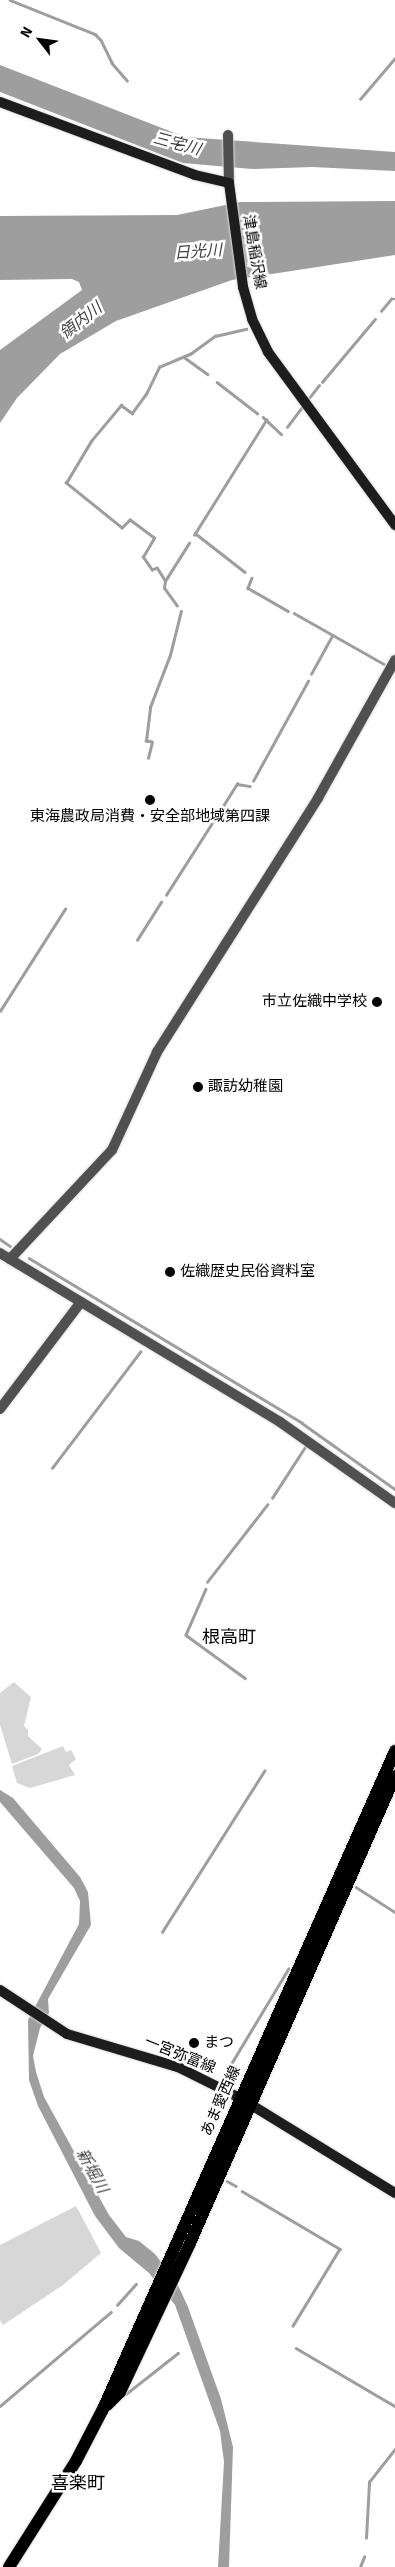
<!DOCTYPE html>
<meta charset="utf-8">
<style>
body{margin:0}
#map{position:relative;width:395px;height:2567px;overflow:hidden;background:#fff;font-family:Signika,"Noto Sans JP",sans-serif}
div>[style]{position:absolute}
.green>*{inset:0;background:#d7d7d7}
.water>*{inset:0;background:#9e9e9e}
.stream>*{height:2.5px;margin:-1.25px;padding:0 1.25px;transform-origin:1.25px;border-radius:1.25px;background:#9e9e9e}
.roads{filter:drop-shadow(0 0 1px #dbdbdb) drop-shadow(0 0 1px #dbdbdb)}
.tertiary>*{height:10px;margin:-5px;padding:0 5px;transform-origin:5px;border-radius:5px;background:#505050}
.secondary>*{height:10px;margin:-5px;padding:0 5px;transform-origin:5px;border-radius:5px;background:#1d1d1d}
.primary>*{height:12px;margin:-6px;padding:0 6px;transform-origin:6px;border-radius:6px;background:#000}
.dots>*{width:14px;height:14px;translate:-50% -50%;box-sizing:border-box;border:2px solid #fff;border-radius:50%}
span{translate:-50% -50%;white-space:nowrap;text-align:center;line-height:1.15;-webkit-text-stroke:5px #fff;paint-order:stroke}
.street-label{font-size:15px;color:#000}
.poi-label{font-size:15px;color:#000}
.right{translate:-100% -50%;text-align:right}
.left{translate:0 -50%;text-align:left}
.water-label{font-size:16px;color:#3f3f3f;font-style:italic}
.quarter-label{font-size:18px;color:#000}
.north{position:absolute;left:15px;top:15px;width:50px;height:50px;-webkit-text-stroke:4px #fff;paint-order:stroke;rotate:300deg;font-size:14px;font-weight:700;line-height:20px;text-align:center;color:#000}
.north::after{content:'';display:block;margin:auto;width:18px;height:22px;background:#000;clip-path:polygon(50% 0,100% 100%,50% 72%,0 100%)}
</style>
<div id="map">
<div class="green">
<i style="clip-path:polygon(14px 1682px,31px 1697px,24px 1726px,28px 1730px,28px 1736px,42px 1749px,38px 1754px,12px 1764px,0 1725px,0 1693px)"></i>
<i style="clip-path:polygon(63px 1746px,66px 1752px,71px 1750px,76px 1759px,69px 1765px,75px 1775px,30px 1788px,17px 1783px,12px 1766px)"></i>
<i style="clip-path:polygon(76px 2206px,101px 2253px,63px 2285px,3px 2325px,0 2320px,0 2245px)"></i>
</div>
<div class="water">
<i style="clip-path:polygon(0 65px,185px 137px,395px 152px,395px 171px,312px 167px,252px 169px,183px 163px,0 92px)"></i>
<i style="clip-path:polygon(395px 201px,395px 255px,232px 280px,116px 321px,60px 354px,17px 398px,0 423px,0 350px,82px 290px,79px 282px,72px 279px,0 280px,0 216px,177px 215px,240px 202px)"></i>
<i style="clip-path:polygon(0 1790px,13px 1798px,80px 1877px,88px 1892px,91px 1925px,48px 1999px,49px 2013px,40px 2028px,33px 2056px,36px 2072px,44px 2097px,109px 2215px,126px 2237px,139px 2241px,155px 2254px,177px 2283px,188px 2307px,221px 2399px,233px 2447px,229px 2567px,218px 2567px,224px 2462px,220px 2431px,175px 2305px,149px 2273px,119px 2248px,95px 2216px,38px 2106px,29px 2080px,28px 2020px,79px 1924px,80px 1901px,74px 1888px,0 1802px)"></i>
</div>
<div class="stream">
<i style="left:10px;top:0;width:92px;rotate:21.8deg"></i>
<i style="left:95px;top:34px;width:8px;rotate:45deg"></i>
<i style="left:101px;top:40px;width:25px;rotate:64deg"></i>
<i style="left:112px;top:63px;width:23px;rotate:49deg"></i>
<i style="left:360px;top:99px;width:54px;rotate:-49.5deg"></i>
<i style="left:381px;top:311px;width:16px;rotate:-50deg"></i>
<i style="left:391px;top:299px;width:4px"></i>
<i style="left:184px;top:357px;width:29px;rotate:36deg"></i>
<i style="left:217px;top:382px;width:51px;rotate:37.8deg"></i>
<i style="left:322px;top:382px;width:82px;rotate:-49.9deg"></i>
<i style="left:309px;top:398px;width:16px;rotate:-52deg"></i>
<i style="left:263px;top:417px;width:25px;rotate:43deg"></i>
<i style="left:287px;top:427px;width:26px;rotate:-53deg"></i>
<i style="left:195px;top:533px;width:63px;rotate:38deg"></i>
<i style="left:194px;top:535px;width:136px;rotate:-57.9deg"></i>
<i style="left:252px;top:578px;width:11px;rotate:112deg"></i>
<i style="left:248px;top:588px;width:46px;rotate:29.9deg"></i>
<i style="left:165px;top:581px;width:15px;rotate:-122deg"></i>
<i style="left:157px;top:568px;width:5px;rotate:158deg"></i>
<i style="left:152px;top:570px;width:16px;rotate:-125deg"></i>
<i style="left:143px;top:557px;width:22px;rotate:-60deg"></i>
<i style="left:154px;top:538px;width:30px;rotate:-143deg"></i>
<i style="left:130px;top:520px;width:11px;rotate:135deg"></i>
<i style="left:122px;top:528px;width:72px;rotate:-141.2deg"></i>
<i style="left:66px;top:483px;width:49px;rotate:-59.2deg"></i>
<i style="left:91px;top:441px;width:47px;rotate:-50.2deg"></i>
<i style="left:121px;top:405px;width:14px;rotate:36deg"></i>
<i style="left:132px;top:413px;width:24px;rotate:-54deg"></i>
<i style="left:146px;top:394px;width:30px;rotate:-64deg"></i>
<i style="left:159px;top:367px;width:34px;rotate:-23deg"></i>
<i style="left:190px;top:354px;width:31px;rotate:-36deg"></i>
<i style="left:215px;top:336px;width:32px;rotate:-13deg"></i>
<i style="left:177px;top:606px;width:22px;rotate:-126deg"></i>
<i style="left:164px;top:588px;width:7px;rotate:-82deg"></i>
<i style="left:165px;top:581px;width:45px;rotate:-57.7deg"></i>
<i style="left:294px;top:613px;width:103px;rotate:29.5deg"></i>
<i style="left:311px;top:674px;width:43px;rotate:-61.1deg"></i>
<i style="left:148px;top:758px;width:16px;rotate:-76deg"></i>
<i style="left:152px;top:742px;width:6px;rotate:-171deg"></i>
<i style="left:146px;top:741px;width:34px;rotate:-83deg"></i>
<i style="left:150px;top:707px;width:56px;rotate:-69deg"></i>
<i style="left:170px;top:655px;width:45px;rotate:-76deg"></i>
<i style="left:253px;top:781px;width:114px;rotate:-61.2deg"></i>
<i style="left:218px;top:814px;width:36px;rotate:-58deg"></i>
<i style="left:237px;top:784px;width:13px;rotate:9deg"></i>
<i style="left:166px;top:895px;width:89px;rotate:-57.4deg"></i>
<i style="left:137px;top:940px;width:45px;rotate:-57.7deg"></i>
<i style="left:0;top:1011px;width:121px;rotate:-57.5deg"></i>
<i style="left:0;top:1239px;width:12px;rotate:35deg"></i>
<i style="left:29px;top:1258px;width:319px;rotate:31.1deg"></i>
<i style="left:302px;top:1423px;width:114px;rotate:35.4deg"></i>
<i style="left:52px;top:1468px;width:146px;rotate:-52.8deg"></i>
<i style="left:272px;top:1498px;width:61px;rotate:-57.1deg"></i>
<i style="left:207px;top:1582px;width:98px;rotate:-52.1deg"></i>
<i style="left:206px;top:1589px;width:50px;rotate:113.5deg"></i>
<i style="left:186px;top:1635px;width:73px;rotate:36.1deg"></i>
<i style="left:356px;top:1887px;width:46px;rotate:32.7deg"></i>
<i style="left:162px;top:1932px;width:191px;rotate:-57.6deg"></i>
<i style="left:228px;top:2069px;width:117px;rotate:-59deg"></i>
<i style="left:227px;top:2181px;width:10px;rotate:29deg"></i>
<i style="left:242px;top:2191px;width:114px;rotate:30.6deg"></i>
<i style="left:340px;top:2249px;width:90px;rotate:121.4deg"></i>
<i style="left:117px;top:2305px;width:28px;rotate:-48deg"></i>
<i style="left:296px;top:2348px;width:115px;rotate:30.4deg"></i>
<i style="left:126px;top:2394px;width:66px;rotate:-38.3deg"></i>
<i style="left:0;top:2406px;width:145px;rotate:-40.3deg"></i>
<i style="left:366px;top:2538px;width:56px;rotate:-86.9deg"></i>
<i style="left:369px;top:2482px;width:42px;rotate:-51.8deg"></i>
<i style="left:360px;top:2567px;width:11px;rotate:-68deg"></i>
</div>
<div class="roads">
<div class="tertiary">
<i style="left:228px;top:135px;width:48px;rotate:88.8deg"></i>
<i style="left:0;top:1253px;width:327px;rotate:31.1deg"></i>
<i style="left:280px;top:1422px;width:141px;rotate:35.2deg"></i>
<i style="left:10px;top:1259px;width:149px;rotate:-46.9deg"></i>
<i style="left:112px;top:1150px;width:108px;rotate:-65.3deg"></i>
<i style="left:157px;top:1052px;width:301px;rotate:-57.6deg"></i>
<i style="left:318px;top:798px;width:158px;rotate:-60.8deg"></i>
<i style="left:0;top:1409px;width:134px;rotate:-52.9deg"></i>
</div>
<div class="secondary">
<i style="left:0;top:102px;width:208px;rotate:20.5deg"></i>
<i style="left:195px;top:175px;width:35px;rotate:13deg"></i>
<i style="left:229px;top:183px;width:105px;rotate:82.3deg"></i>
<i style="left:243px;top:287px;width:33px;rotate:74deg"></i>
<i style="left:252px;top:319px;width:37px;rotate:64deg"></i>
<i style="left:268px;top:352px;width:215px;rotate:53.7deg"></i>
<i style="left:0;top:1990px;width:80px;rotate:33.3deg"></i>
<i style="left:67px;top:2034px;width:116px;rotate:16.6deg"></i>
<i style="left:178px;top:2067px;width:69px;rotate:26.6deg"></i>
<i style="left:240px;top:2098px;width:182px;rotate:31.5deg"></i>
</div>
<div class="primary">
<i style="left:107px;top:2405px;width:18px;rotate:-45deg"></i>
<i style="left:120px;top:2392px;width:165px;rotate:-64.8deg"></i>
<i style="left:190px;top:2243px;width:510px;rotate:-66.3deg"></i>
<i style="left:9px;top:2567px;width:125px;rotate:-57.7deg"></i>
<i style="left:76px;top:2461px;width:59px;rotate:-62.6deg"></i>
<i style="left:103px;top:2409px;width:720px;rotate:-66.07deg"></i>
</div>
</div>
<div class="dots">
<i style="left:150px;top:800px;background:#000"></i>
<i style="left:377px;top:1002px;background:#000"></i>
<i style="left:198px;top:1087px;background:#000"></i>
<i style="left:170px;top:1272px;background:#000"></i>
<i style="left:194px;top:2043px;background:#000"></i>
</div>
<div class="street-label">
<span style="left:254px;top:252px;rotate:80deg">津島稲沢線</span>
<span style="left:180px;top:2055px;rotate:22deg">一宮弥富線</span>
<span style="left:221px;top:2101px;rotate:-66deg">あま愛西線</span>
</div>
<div class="poi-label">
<span style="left:150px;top:817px">東海農政局消費・安全部地域第四課</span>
<span class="right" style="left:367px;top:1002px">市立佐織中学校</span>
<span class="left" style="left:208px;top:1087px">諏訪幼稚園</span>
<span class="left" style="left:180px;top:1272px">佐織歴史民俗資料室</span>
<span class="left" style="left:204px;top:2043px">まつ</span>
</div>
<div class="water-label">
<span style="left:177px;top:144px;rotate:15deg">三宅川</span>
<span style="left:198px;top:252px;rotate:-4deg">日光川</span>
<span style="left:81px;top:321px;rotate:-38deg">領内川</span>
<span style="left:92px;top:2171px;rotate:61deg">新堀川</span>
</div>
<div class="quarter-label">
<span style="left:229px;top:1637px">根高町</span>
<span style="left:78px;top:2483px">喜楽町</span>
</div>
<div class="north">N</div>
</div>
